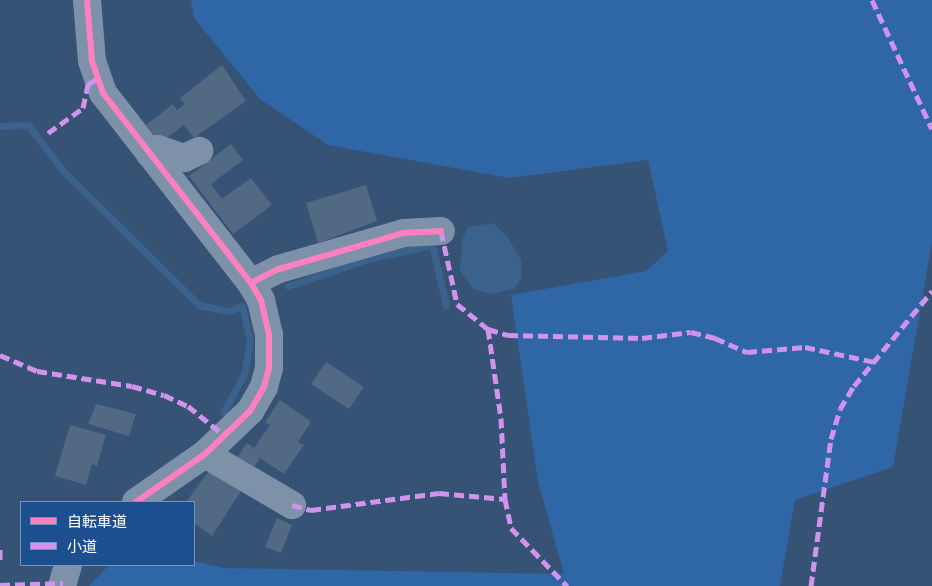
<!DOCTYPE html>
<meta charset="utf-8">
<style>
body{margin:0}
#map{position:relative;width:932px;height:586px;overflow:hidden;background:#365274;font-family:"PT Sans","Noto Sans JP",sans-serif}
div>[style]{position:absolute}
.green>*{inset:0;background:#2f66a5}
.water>*{inset:0;background:#3b618d}
.stream>*{height:7px;margin:-3.5px;padding:0 3.5px;transform-origin:3.5px;border-radius:3.5px;background:#3b618d}
.building>*{inset:0;background:#526984}
.minor>*{height:28px;margin:-14px;padding:0 14px;transform-origin:14px;border-radius:14px;background:#7d92a8}
.quiet>*{height:5px;margin-top:-2.5px;transform-origin:0;background:repeating-linear-gradient(90deg,#d193ec 0 10px,transparent 0 15px)}
.cycleway>*{height:6px;margin:-3px;padding:0 3px;transform-origin:3px;border-radius:3px;background:#ff80c0}
span{translate:-50% -50%;white-space:nowrap;text-align:center;line-height:1.15;-webkit-text-stroke:4px #1b4f8f;paint-order:stroke}
.legend{position:absolute;left:20px;top:501px;width:175px;height:65px;box-sizing:border-box;background:#1b4f8f;border:1px solid #7695bc;margin:0;padding:6px 9px;list-style:none;font-size:15px;color:#fff}
.legend li{display:flex;align-items:center;gap:10px;height:25px}
.legend b{width:25px;border:1px solid #7695bc}
</style>
<div id="map">
<div class="green">
<i style="clip-path:polygon(191px 0,932px 0,932px 242px,893px 467px,795px 500px,780px 586px,89px 586px,109px 565px,194px 565px,194px 561px,223px 568px,564px 574px,538px 482px,511px 295px,646px 271px,668px 251px,648px 160px,509px 178px,328px 145px,260px 99px,194px 18px)"></i>
</div>
<div class="water">
<i style="clip-path:polygon(493px 223px,507px 236px,521px 260px,522px 277px,514px 289px,491px 294px,473px 289px,460px 271px,462px 240px,468px 227px)"></i>
</div>
<div class="stream">
<i style="left:0;top:126px;width:28px;rotate:-2deg"></i>
<i style="left:28px;top:125px;width:58px;rotate:52.7deg"></i>
<i style="left:63px;top:171px;width:191px;rotate:44.6deg"></i>
<i style="left:199px;top:305px;width:30px;rotate:12deg"></i>
<i style="left:228px;top:311px;width:15px;rotate:-20deg"></i>
<i style="left:242px;top:306px;width:36px;rotate:77deg"></i>
<i style="left:250px;top:341px;width:34px;rotate:100deg"></i>
<i style="left:244px;top:374px;width:44px;rotate:118.3deg"></i>
<i style="left:288px;top:286px;width:84px;rotate:-18.6deg"></i>
<i style="left:368px;top:259px;width:66px;rotate:-12.3deg"></i>
<i style="left:432px;top:245px;width:62px;rotate:76.9deg"></i>
</div>
<div class="building">
<i style="clip-path:polygon(222px 65px,246px 101px,194px 138px,184px 125px,160px 143px,146px 125px,173px 104px,177px 110px,185px 104px,180px 98px)"></i>
<i style="clip-path:polygon(231px 144px,243px 160px,211px 184px,222px 199px,251px 178px,272px 205px,233px 234px,189px 176px)"></i>
<i style="clip-path:polygon(366px 185px,377px 221px,318px 243px,306px 203px)"></i>
<i style="clip-path:polygon(326px 362px,364px 387px,349px 409px,311px 384px)"></i>
<i style="clip-path:polygon(280px 400px,311px 422px,298px 442px,304px 445px,284px 474px,260px 458px,253px 469px,237px 458px,247px 443px,254px 448px,270px 425px,265px 422px)"></i>
<i style="clip-path:polygon(96px 404px,136px 414px,129px 436px,88px 424px)"></i>
<i style="clip-path:polygon(70px 425px,106px 435px,97px 466px,92px 464px,86px 485px,55px 476px)"></i>
<i style="clip-path:polygon(211px 468px,241px 491px,212px 536px,194px 523px,194px 502px,186px 502px)"></i>
<i style="clip-path:polygon(277px 518px,292px 525px,281px 553px,265px 547px)"></i>
</div>
<div class="minor">
<i style="left:87px;top:0;width:61px;rotate:85.3deg"></i>
<i style="left:92px;top:61px;width:34px;rotate:71deg"></i>
<i style="left:103px;top:93px;width:241px;rotate:52.1deg"></i>
<i style="left:251px;top:283px;width:20px;rotate:60deg"></i>
<i style="left:261px;top:300px;width:35px;rotate:77deg"></i>
<i style="left:269px;top:334px;width:34px;rotate:90deg"></i>
<i style="left:269px;top:368px;width:20px;rotate:105deg"></i>
<i style="left:264px;top:387px;width:28px;rotate:120deg"></i>
<i style="left:250px;top:411px;width:62px;rotate:136.3deg"></i>
<i style="left:205px;top:454px;width:84px;rotate:145.2deg"></i>
<i style="left:150px;top:154px;width:9px;rotate:-32deg"></i>
<i style="left:158px;top:149px;width:28px;rotate:19deg"></i>
<i style="left:184px;top:158px;width:17px;rotate:-25deg"></i>
<i style="left:251px;top:283px;width:31px;rotate:-27deg"></i>
<i style="left:279px;top:269px;width:130px;rotate:-16.1deg"></i>
<i style="left:404px;top:233px;width:37px;rotate:-3deg"></i>
<i style="left:205px;top:454px;width:101px;rotate:30.4deg"></i>
<i style="left:62px;top:586px;width:22px;rotate:-74deg"></i>
</div>
<div class="quiet">
<i style="left:872px;top:0;width:142px;rotate:65.1deg"></i>
<i style="left:48px;top:133px;width:43px;rotate:-35.5deg"></i>
<i style="left:83px;top:108px;width:25px;rotate:-78deg"></i>
<i style="left:88px;top:84px;width:10px;rotate:-29deg"></i>
<i style="left:441px;top:231px;width:75px;rotate:77.6deg"></i>
<i style="left:457px;top:304px;width:40px;rotate:39deg"></i>
<i style="left:488px;top:329px;width:90px;rotate:81.7deg"></i>
<i style="left:501px;top:418px;width:81px;rotate:87.2deg"></i>
<i style="left:505px;top:499px;width:30px;rotate:78deg"></i>
<i style="left:511px;top:528px;width:81px;rotate:46deg"></i>
<i style="left:488px;top:329px;width:21px;rotate:17deg"></i>
<i style="left:508px;top:335px;width:134px;rotate:1.3deg"></i>
<i style="left:642px;top:338px;width:49px;rotate:-7deg"></i>
<i style="left:691px;top:332px;width:25px;rotate:14deg"></i>
<i style="left:715px;top:338px;width:35px;rotate:24deg"></i>
<i style="left:747px;top:352px;width:58px;rotate:-4.9deg"></i>
<i style="left:805px;top:347px;width:72px;rotate:12.1deg"></i>
<i style="left:0;top:355px;width:40px;rotate:23.4deg"></i>
<i style="left:37px;top:371px;width:96px;rotate:9deg"></i>
<i style="left:132px;top:386px;width:33px;rotate:16deg"></i>
<i style="left:164px;top:395px;width:26px;rotate:25deg"></i>
<i style="left:188px;top:406px;width:48px;rotate:39deg"></i>
<i style="left:292px;top:505px;width:20px;rotate:15deg"></i>
<i style="left:311px;top:510px;width:129px;rotate:-7.6deg"></i>
<i style="left:439px;top:493px;width:66px;rotate:5.2deg"></i>
<i style="left:0;top:549px;width:11px;rotate:90deg"></i>
<i style="left:0;top:585px;width:63px;rotate:-1.8deg"></i>
<i style="left:811px;top:586px;width:148px;rotate:-82.3deg"></i>
<i style="left:831px;top:439px;width:31px;rotate:-73deg"></i>
<i style="left:840px;top:409px;width:27px;rotate:-59deg"></i>
<i style="left:854px;top:386px;width:123px;rotate:-50.6deg"></i>
</div>
<div class="cycleway">
<i style="left:87px;top:0;width:61px;rotate:85.3deg"></i>
<i style="left:92px;top:61px;width:34px;rotate:71deg"></i>
<i style="left:103px;top:93px;width:241px;rotate:52.1deg"></i>
<i style="left:251px;top:283px;width:20px;rotate:60deg"></i>
<i style="left:261px;top:300px;width:35px;rotate:77deg"></i>
<i style="left:269px;top:334px;width:34px;rotate:90deg"></i>
<i style="left:269px;top:368px;width:20px;rotate:105deg"></i>
<i style="left:264px;top:387px;width:28px;rotate:120deg"></i>
<i style="left:250px;top:411px;width:62px;rotate:136.3deg"></i>
<i style="left:205px;top:454px;width:84px;rotate:145.2deg"></i>
<i style="left:251px;top:283px;width:31px;rotate:-27deg"></i>
<i style="left:279px;top:269px;width:130px;rotate:-16.1deg"></i>
<i style="left:404px;top:233px;width:37px;rotate:-3deg"></i>
</div>
<ul class="legend">
<li><b style="height:6px;background:#ff80c0"></b>自転車道</li>
<li><b style="height:6px;background:#d193ec"></b>小道</li>
</ul>
</div>
